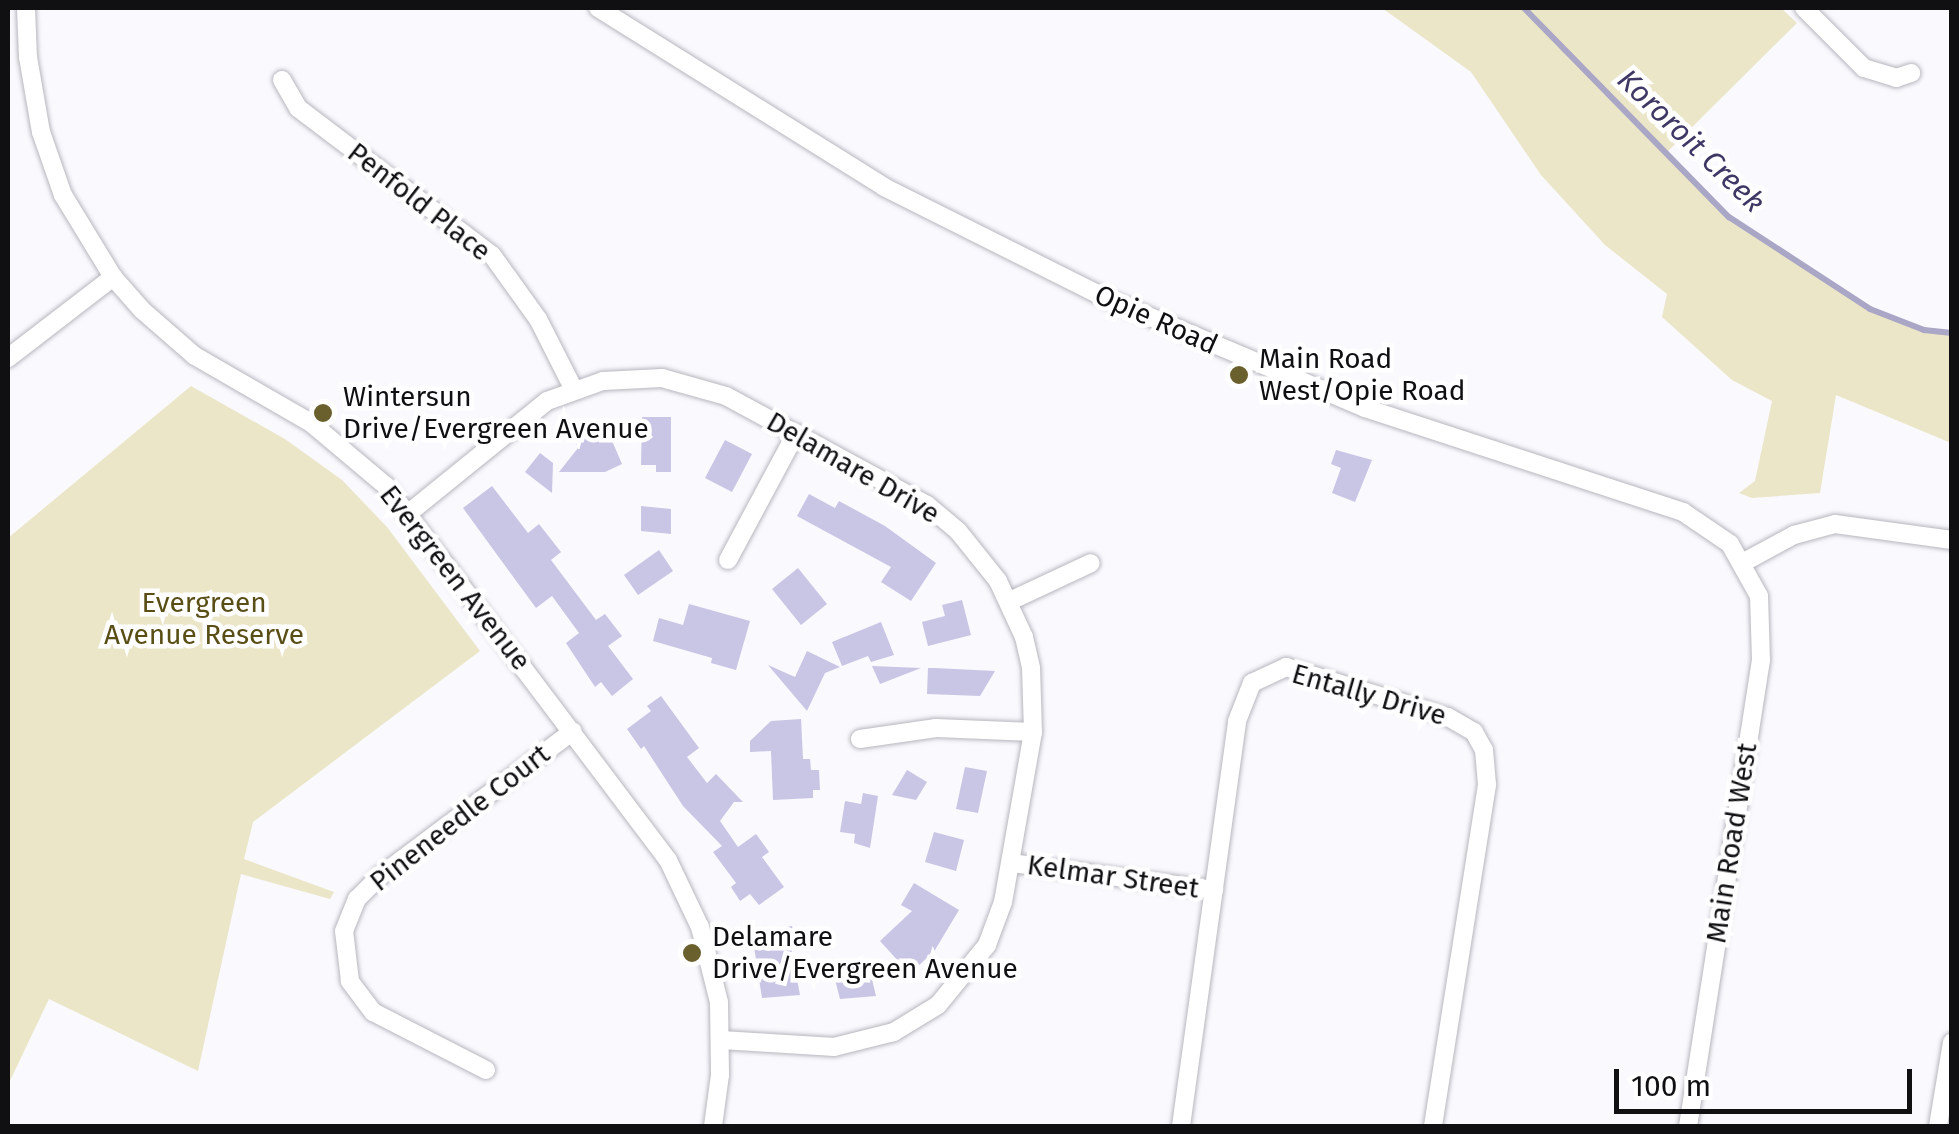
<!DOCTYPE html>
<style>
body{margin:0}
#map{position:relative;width:1959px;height:1134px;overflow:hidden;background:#faf9fe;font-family:"Fira Sans",sans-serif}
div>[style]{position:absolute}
.green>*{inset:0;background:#ebe6c8}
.stream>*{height:6px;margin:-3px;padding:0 3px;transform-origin:3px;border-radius:3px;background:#a9a6c6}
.building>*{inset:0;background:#c8c5e5}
.roads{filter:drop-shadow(0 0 2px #b7b6be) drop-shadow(0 0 2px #b7b6be)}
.street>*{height:18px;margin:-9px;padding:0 9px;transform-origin:9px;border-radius:9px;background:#fff}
.dots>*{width:28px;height:28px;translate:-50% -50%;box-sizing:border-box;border:5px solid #fff;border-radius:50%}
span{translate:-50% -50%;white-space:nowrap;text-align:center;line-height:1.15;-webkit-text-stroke:9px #fff;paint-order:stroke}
.street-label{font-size:28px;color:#101013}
.poi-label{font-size:28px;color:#101013}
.left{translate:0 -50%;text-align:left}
.park-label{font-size:28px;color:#594e16}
.water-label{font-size:30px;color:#3f3864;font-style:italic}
.frame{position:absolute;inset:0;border:10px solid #101013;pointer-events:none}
.scale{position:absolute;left:1614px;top:1069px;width:298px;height:45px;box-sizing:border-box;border:5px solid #101013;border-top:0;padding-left:12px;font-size:30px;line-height:35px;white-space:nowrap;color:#101013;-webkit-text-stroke:8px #fff;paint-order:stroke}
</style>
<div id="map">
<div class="green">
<i style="clip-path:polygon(1382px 8px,1781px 8px,1797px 23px,1666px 153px,1729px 217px,1827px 284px,1870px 309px,1924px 330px,1951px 333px,1951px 443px,1836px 395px,1820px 493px,1752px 498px,1739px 493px,1755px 481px,1772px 401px,1732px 380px,1662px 317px,1667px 294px,1605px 245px,1541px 175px,1471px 72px)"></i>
<i style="clip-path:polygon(191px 386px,285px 439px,342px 480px,387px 527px,480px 651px,253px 822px,244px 859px,334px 892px,330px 899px,241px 874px,198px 1071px,49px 999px,8px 1085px,8px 538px)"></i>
</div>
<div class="stream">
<i style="left:1524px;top:8px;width:293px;rotate:45.6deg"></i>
<i style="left:1729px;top:217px;width:168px;rotate:33.1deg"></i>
<i style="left:1870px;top:309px;width:58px;rotate:21.3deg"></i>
<i style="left:1924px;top:330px;width:28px;rotate:6deg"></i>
</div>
<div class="building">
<i style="clip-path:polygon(642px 417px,671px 417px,671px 472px,656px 472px,656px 465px,641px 465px)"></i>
<i style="clip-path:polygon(603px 420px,622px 464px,605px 472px,559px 472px,578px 448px,572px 434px)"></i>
<i style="clip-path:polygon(725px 440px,752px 454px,732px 492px,705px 478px)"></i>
<i style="clip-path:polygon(1336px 450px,1372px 460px,1355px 502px,1332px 493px,1341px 468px,1331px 464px)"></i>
<i style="clip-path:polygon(540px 453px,553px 463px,552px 493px,525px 472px)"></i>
<i style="clip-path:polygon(492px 486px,528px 533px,539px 524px,561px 552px,551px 560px,596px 620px,605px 614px,622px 636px,608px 646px,633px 679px,612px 696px,601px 682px,595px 687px,566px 643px,579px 633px,552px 596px,536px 608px,463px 508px)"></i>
<i style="clip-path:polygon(809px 494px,835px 508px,839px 501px,885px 526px,936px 563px,911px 601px,881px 582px,891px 567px,797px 516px)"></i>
<i style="clip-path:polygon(641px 506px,671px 509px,671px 534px,641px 531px)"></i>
<i style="clip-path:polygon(659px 550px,673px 571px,638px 595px,624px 575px)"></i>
<i style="clip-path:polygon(798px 568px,827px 604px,801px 625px,772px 589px)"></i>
<i style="clip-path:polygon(962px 600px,971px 635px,928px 646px,922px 622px,945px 616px,942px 605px)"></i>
<i style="clip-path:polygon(689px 604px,750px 621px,736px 670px,711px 663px,712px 658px,653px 641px,659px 618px,683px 625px)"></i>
<i style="clip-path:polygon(881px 622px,894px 655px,871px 662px,868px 656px,842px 666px,832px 642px)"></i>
<i style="clip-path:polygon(807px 651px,840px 667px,825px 673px,807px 711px,768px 665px,795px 677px)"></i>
<i style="clip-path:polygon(872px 666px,921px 668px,880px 684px)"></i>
<i style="clip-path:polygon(928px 668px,934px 668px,995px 671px,980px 696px,927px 694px)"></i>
<i style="clip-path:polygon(661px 696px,699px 748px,687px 757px,707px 783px,716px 774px,743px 802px,734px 802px,720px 821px,738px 847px,756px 834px,769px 852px,762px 857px,784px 887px,759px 905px,750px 894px,740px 901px,731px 887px,736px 883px,713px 852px,722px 846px,683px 806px,644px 746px,641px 749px,627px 729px,651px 711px,647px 706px)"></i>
<i style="clip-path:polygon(801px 719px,803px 759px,810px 759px,811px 770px,819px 770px,820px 790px,813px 790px,813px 798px,773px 800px,771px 751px,750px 752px,750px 741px,771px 721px)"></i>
<i style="clip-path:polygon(965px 767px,987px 771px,978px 813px,956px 809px)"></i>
<i style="clip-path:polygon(907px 770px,927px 782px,916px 800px,892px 795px)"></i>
<i style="clip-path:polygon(863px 793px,878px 796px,870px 848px,854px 843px,855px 834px,840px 832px,845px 801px,861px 804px)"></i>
<i style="clip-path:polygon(934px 832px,964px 840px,956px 871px,925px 862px)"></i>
<i style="clip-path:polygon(914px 883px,959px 910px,935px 950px,910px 974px,880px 941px,912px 911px,901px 905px)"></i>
<i style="clip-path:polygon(792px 926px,796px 946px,791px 947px,800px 995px,762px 998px,752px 934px)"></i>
<i style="clip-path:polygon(868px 963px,876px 996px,840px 999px,833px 972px)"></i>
</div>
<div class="roads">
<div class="street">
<i style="left:26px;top:8px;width:49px;rotate:87.7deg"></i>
<i style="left:28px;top:57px;width:76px;rotate:80.2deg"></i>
<i style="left:41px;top:132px;width:67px;rotate:70.8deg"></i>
<i style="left:63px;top:195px;width:96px;rotate:58.6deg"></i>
<i style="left:113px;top:277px;width:44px;rotate:48.7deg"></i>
<i style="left:142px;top:310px;width:70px;rotate:41deg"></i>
<i style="left:195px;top:356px;width:134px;rotate:30deg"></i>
<i style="left:311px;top:423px;width:98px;rotate:40deg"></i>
<i style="left:386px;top:486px;width:468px;rotate:53deg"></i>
<i style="left:668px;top:860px;width:74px;rotate:64.5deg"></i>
<i style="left:700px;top:927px;width:77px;rotate:75.8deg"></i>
<i style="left:719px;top:1002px;width:73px;rotate:89.2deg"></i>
<i style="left:720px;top:1075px;width:51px;rotate:97.8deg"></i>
<i style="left:598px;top:8px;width:337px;rotate:32deg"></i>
<i style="left:884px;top:187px;width:250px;rotate:26.6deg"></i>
<i style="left:1108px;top:299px;width:279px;rotate:23deg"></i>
<i style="left:1365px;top:408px;width:335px;rotate:18.1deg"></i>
<i style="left:1683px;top:512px;width:57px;rotate:34.2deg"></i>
<i style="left:1730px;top:544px;width:60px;rotate:60.9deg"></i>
<i style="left:1759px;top:596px;width:64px;rotate:88.2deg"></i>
<i style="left:1761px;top:660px;width:472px;rotate:98.9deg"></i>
<i style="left:1804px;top:8px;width:85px;rotate:45deg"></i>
<i style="left:1864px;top:68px;width:34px;rotate:17deg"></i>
<i style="left:1896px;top:78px;width:16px;rotate:-18deg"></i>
<i style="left:282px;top:80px;width:32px;rotate:60deg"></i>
<i style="left:298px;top:108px;width:243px;rotate:37.2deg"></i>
<i style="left:492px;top:255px;width:79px;rotate:54.3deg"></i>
<i style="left:538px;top:319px;width:77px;rotate:63.1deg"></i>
<i style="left:8px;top:358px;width:133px;rotate:-37.6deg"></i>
<i style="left:410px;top:512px;width:176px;rotate:-39deg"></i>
<i style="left:547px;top:401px;width:59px;rotate:-19.7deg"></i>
<i style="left:603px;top:381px;width:59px;rotate:-2.9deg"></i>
<i style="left:662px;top:378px;width:66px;rotate:15.7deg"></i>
<i style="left:726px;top:396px;width:229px;rotate:28.5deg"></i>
<i style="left:927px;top:505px;width:40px;rotate:40deg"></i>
<i style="left:958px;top:531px;width:64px;rotate:51.3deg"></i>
<i style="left:998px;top:581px;width:62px;rotate:65.1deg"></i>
<i style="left:1024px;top:637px;width:32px;rotate:77deg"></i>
<i style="left:1031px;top:668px;width:64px;rotate:88.2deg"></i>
<i style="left:1033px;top:732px;width:173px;rotate:100deg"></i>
<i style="left:1003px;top:902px;width:46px;rotate:110.4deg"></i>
<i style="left:987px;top:945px;width:77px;rotate:129.2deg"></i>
<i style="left:938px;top:1005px;width:52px;rotate:148.5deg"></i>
<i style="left:894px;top:1032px;width:62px;rotate:166deg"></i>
<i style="left:834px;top:1047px;width:112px;rotate:-176.4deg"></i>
<i style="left:728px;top:560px;width:144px;rotate:-61.8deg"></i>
<i style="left:1744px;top:562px;width:57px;rotate:-28.4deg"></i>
<i style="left:1794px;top:535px;width:42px;rotate:-15deg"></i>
<i style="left:1835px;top:524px;width:118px;rotate:7.8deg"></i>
<i style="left:1010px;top:601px;width:89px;rotate:-25.1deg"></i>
<i style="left:860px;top:739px;width:77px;rotate:-8.2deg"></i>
<i style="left:936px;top:728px;width:97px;rotate:2.4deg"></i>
<i style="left:1012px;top:863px;width:204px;rotate:7.6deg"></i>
<i style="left:486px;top:1070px;width:127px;rotate:-152.8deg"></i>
<i style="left:373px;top:1012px;width:39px;rotate:-127deg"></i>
<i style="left:350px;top:981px;width:50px;rotate:-96.8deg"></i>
<i style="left:344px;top:931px;width:35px;rotate:-68deg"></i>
<i style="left:357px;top:899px;width:33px;rotate:-45deg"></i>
<i style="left:380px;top:876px;width:241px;rotate:-36.9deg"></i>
<i style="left:1181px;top:1126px;width:409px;rotate:-82.1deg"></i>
<i style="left:1237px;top:721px;width:41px;rotate:-68.5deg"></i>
<i style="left:1252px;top:683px;width:38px;rotate:-25deg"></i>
<i style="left:1286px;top:667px;width:170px;rotate:17.2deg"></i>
<i style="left:1448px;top:717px;width:30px;rotate:30deg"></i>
<i style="left:1474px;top:732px;width:21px;rotate:61deg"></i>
<i style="left:1484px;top:750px;width:35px;rotate:85deg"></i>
<i style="left:1487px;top:785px;width:345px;rotate:99deg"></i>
<i style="left:1938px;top:1126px;width:85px;rotate:-80.5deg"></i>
</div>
</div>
<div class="dots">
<i style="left:1239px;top:375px;background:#6a602d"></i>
<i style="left:323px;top:413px;background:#6a602d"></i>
<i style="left:692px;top:953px;background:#6a602d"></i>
</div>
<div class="street-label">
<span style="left:419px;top:202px;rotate:38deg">Penfold Place</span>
<span style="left:1156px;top:320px;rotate:24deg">Opie Road</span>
<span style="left:853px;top:468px;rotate:30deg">Delamare Drive</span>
<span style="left:455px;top:578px;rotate:52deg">Evergreen Avenue</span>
<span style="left:1369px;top:695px;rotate:16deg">Entally Drive</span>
<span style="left:460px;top:818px;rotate:-38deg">Pineneedle Court</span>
<span style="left:1732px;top:843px;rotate:-81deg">Main Road West</span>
<span style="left:1113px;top:877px;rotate:8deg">Kelmar Street</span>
</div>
<div class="poi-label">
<span class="left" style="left:1259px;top:375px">Main Road<br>West/Opie Road</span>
<span class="left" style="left:343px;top:413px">Wintersun<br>Drive/Evergreen Avenue</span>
<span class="left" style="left:712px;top:953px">Delamare<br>Drive/Evergreen Avenue</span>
</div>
<div class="park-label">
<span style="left:204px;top:619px">Evergreen<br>Avenue Reserve</span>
</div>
<div class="water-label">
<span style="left:1691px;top:141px;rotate:44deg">Kororoit Creek</span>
</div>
<div class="frame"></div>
<div class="scale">100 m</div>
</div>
